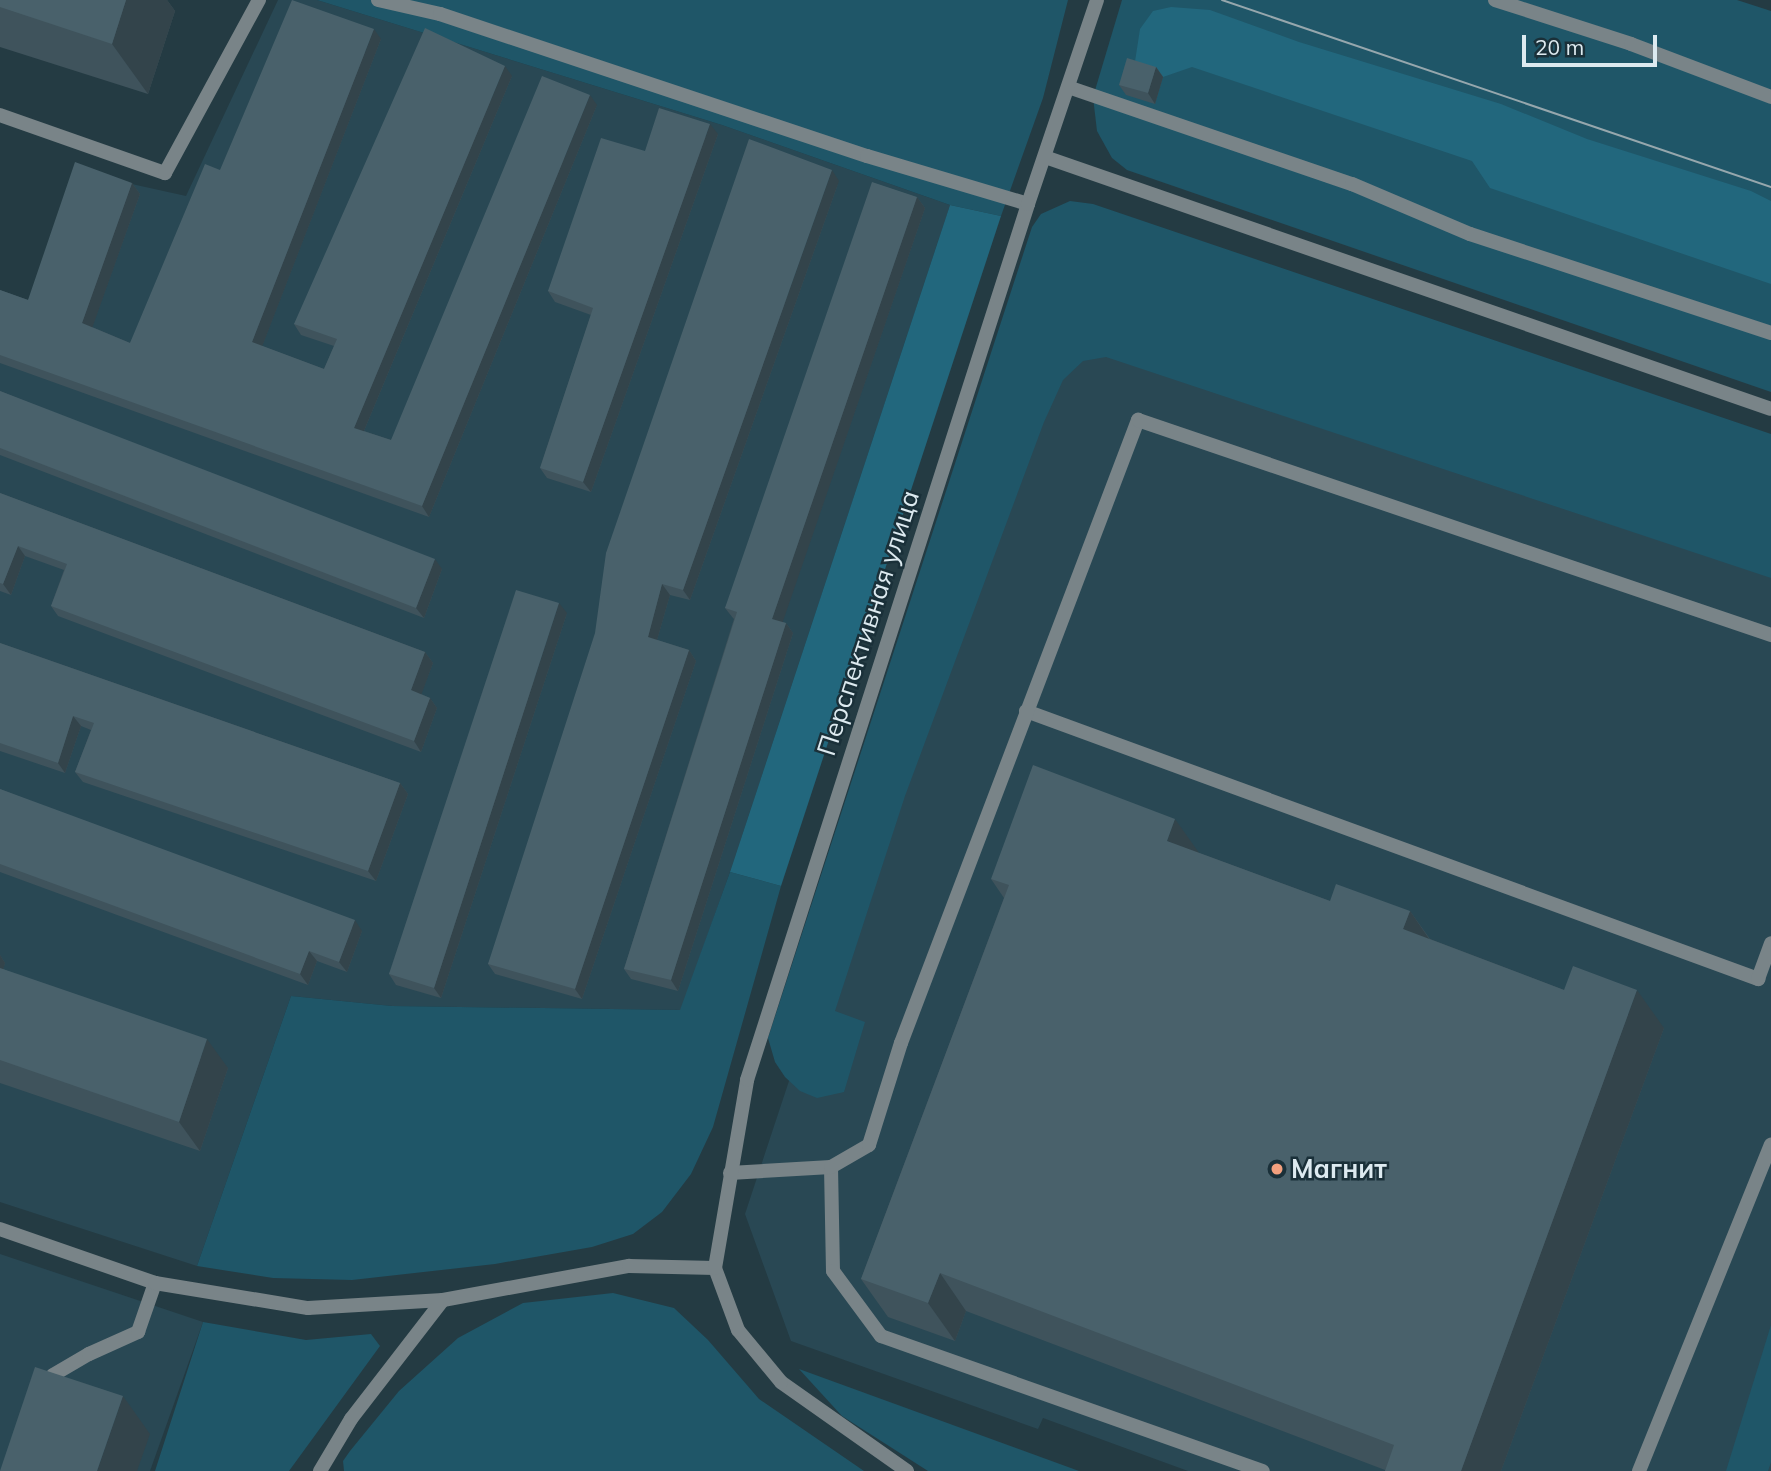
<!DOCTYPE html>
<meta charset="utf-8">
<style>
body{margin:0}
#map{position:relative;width:1771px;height:1471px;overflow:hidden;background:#243b43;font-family:Mulish,sans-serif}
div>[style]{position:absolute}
.built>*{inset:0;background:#294854}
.green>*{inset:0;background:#1f5668}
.forest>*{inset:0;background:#22677d}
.lane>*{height:14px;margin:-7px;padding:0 7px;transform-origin:7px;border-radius:7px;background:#798488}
.street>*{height:14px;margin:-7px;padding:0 7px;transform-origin:7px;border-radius:7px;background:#798488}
.tram>*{height:2px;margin:-1px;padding:0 1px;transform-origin:1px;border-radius:1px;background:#96a7ad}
.wall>*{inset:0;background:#3f535c}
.shaded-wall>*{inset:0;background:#33444b}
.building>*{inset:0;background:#49616b}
.dots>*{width:19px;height:19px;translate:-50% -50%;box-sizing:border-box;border:4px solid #1a3039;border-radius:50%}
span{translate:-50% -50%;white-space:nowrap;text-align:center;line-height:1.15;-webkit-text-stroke:5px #1a3039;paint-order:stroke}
.street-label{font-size:26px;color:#ddeaf0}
.poi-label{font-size:26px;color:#ddeaf0;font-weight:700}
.left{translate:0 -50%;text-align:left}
.scale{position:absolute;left:1522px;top:35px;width:135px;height:32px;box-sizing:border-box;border:4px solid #ddeaf0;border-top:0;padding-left:9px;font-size:21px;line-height:24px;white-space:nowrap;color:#ddeaf0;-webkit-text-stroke:5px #1a3039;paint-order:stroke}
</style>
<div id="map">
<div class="built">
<i style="clip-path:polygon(278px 0,317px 0,722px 125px,950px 205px,730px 872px,681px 1010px,392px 1006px,291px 996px,197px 1266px,0 1202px,0 302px,35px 310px,82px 173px,186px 196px)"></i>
<i style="clip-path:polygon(1059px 265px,1771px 511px,1771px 1471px,1188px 1471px,1043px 1418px,1038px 1429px,791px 1341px,745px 1214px)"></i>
<i style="clip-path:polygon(0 1254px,203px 1322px,150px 1471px,0 1471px)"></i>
</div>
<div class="green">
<i style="clip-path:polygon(317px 0,1068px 0,1043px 98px,1001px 216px,950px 205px,722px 125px)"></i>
<i style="clip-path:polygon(1122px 0,1737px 0,1771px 11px,1771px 392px,1127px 170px,1112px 158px,1097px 131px,1093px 97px)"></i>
<i style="clip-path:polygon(1070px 201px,1093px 204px,1771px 434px,1771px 578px,1106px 357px,1083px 361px,1063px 380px,1044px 422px,905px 796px,835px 1011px,865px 1022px,844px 1092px,817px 1098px,800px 1091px,785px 1077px,775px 1062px,768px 1038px,1032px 227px,1041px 214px)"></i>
<i style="clip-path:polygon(730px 872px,781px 886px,713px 1127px,691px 1174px,662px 1212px,633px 1234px,592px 1247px,495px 1264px,352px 1280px,273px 1278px,197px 1266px,291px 996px,392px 1006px,680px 1010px)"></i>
<i style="clip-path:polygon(613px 1293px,674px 1308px,708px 1340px,759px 1399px,864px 1471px,344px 1471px,343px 1461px,350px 1451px,399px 1391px,458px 1338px,523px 1303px)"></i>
<i style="clip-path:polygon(203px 1322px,306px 1340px,371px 1334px,380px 1346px,289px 1471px,155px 1471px)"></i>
<i style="clip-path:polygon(1771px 1325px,1771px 1462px,1768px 1471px,1726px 1471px)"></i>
<i style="clip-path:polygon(799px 1369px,1079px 1471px,928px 1471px,842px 1416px)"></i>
</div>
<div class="forest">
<i style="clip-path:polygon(1171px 7px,1210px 10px,1299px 42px,1501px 104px,1587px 139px,1751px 191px,1771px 201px,1771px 284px,1490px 188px,1472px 161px,1192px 67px,1163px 77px,1134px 68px,1140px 29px,1153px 11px)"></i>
<i style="clip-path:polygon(950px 205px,1001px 216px,781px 886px,730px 872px)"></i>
</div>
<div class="lane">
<i style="left:378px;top:0;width:64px;rotate:12.7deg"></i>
<i style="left:440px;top:14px;width:450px;rotate:18.4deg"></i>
<i style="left:867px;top:156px;width:168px;rotate:16.6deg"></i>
<i style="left:1495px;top:0;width:143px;rotate:17.9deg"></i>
<i style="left:1631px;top:44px;width:150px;rotate:20.7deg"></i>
<i style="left:1068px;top:87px;width:300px;rotate:18.9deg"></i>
<i style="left:1352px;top:184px;width:128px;rotate:23deg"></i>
<i style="left:1470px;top:234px;width:317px;rotate:18.2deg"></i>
<i style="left:0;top:115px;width:175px;rotate:19.4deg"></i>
<i style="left:165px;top:173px;width:197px;rotate:-61.5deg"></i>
<i style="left:1045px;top:157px;width:768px;rotate:19.14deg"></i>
<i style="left:1026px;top:711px;width:780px;rotate:20.11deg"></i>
<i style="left:1758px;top:979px;width:38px;rotate:-70deg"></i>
<i style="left:831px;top:1167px;width:104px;rotate:88.9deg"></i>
<i style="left:833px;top:1271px;width:81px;rotate:53.6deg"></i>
<i style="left:881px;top:1336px;width:405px;rotate:19.5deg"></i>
<i style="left:730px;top:1173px;width:101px;rotate:-3.4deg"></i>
<i style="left:831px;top:1167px;width:44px;rotate:-30.1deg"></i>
<i style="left:869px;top:1145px;width:107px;rotate:-72.6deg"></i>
<i style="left:901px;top:1043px;width:667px;rotate:-69.17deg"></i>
<i style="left:1138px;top:420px;width:669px;rotate:18.76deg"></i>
<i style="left:45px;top:1388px;width:15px;rotate:-58deg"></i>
<i style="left:53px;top:1375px;width:42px;rotate:-30.3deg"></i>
<i style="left:89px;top:1354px;width:54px;rotate:-24.2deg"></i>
<i style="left:138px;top:1332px;width:52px;rotate:-70.9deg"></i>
<i style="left:1639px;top:1471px;width:352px;rotate:-68deg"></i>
</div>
<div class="street">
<i style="left:0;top:1229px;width:164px;rotate:19.2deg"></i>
<i style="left:155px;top:1283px;width:155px;rotate:9.3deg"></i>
<i style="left:308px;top:1308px;width:135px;rotate:-3.4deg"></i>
<i style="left:443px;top:1300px;width:189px;rotate:-10.4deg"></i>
<i style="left:629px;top:1266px;width:86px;rotate:1.3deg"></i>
<i style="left:320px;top:1471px;width:61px;rotate:-59.2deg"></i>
<i style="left:351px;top:1419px;width:150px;rotate:-52.3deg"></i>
<i style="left:907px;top:1471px;width:154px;rotate:-144.8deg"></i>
<i style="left:781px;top:1382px;width:67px;rotate:-129.6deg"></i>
<i style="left:738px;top:1330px;width:66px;rotate:-110.4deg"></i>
<i style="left:715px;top:1268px;width:191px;rotate:-80.3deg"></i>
<i style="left:747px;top:1080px;width:920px;rotate:-72.21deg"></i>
<i style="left:1028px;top:204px;width:215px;rotate:-71.3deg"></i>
</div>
<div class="tram">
<i style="left:1222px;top:0;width:580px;rotate:18.81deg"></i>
</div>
<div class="wall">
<i style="clip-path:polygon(0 0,167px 0,175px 11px,148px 94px,0 47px)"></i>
<i style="clip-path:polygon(381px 39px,262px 346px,324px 369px,334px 346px,301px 335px,294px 324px,512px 76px,364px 431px,391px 440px,597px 105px,429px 517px,0 363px,0 290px,28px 300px,132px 183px,140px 194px,92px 327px,130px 343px,220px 170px)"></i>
<i style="clip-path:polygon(1156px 67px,1163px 77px,1155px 104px,1126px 95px,1119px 85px)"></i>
<i style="clip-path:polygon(718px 134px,591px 492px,547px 478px,540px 468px,591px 315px,555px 302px,548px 291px,645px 151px)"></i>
<i style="clip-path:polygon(839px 181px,690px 600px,670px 595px,657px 640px,689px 650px,696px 661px,582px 999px,495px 974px,488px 964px)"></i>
<i style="clip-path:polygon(917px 197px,925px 208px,782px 622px,786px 623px,793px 633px,678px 991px,631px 979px,624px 969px,734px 619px,733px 618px,725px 608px)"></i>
<i style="clip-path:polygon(0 391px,442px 569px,424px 618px,0 455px)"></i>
<i style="clip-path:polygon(0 493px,425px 652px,433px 663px,421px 694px,430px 698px,437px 708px,421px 752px,58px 616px,51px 606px,64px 570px,25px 556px,11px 595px,0 591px)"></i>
<i style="clip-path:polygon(567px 613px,441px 998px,396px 985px,389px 974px)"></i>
<i style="clip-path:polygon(0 643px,400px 783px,408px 794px,376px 881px,83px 782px,75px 772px,91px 730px,81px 726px,65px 773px,0 751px)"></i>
<i style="clip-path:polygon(0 789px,362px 931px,347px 972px,317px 961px,308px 985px,0 872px)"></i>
<i style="clip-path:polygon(1199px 853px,1330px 901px,1410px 911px,1430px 939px,1664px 1028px,1501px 1471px,1385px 1471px,1385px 1470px,966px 1311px,955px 1341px,888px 1317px,861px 1279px,1004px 898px,991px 879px)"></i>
<i style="clip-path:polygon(0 955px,5px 963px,3px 969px,228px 1068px,200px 1151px,0 1083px)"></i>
</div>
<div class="shaded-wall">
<i style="clip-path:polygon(126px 0,167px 0,175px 11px,148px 94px,112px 44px)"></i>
<i style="clip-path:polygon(374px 29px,381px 39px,260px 352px,252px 342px)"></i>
<i style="clip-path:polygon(505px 66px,512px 76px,361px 438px,354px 428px)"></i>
<i style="clip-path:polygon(1156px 67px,1163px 77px,1155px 104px,1148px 93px)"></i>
<i style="clip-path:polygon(590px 95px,597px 105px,429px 517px,422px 506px)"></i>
<i style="clip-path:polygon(710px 124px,718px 134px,591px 492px,583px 482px)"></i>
<i style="clip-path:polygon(832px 170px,839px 181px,690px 600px,683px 590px)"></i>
<i style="clip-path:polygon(132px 183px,140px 194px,90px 334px,82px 323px)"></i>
<i style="clip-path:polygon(917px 197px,925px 208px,780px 630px,772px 619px)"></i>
<i style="clip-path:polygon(18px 546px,25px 556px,11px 595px,3px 584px)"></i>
<i style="clip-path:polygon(435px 559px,442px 569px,424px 618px,416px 608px)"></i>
<i style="clip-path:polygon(662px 584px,670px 595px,655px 647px,648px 637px)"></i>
<i style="clip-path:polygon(559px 603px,567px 613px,441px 998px,434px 988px)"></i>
<i style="clip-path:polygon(786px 623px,793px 633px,678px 991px,671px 980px)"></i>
<i style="clip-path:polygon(689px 650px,696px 661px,582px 999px,575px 989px)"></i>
<i style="clip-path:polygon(425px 652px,433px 663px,419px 701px,411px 690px)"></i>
<i style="clip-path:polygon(430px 698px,437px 708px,421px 752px,414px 741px)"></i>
<i style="clip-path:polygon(73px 716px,81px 726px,65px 773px,58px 763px)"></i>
<i style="clip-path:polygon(400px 783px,408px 794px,376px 881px,368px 871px)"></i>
<i style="clip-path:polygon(1175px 819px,1202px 857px,1167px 841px)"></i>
<i style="clip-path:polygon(1410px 911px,1436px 949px,1403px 929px)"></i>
<i style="clip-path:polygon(355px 920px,362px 931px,347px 972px,339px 962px)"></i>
<i style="clip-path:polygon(309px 951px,317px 961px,308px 985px,300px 974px)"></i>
<i style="clip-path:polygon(0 955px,5px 963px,0 981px)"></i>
<i style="clip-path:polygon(1637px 990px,1664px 1028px,1501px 1471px,1461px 1471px)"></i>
<i style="clip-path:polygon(207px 1039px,228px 1068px,200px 1151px,179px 1122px)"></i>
<i style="clip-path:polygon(940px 1273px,966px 1311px,955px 1341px,928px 1303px)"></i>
<i style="clip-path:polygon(123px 1396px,150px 1434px,137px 1471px,97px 1471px)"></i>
</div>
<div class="building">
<i style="clip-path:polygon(0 0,126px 0,112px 44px,0 7px)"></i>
<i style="clip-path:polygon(292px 0,374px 29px,252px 342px,324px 369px,337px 339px,294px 324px,425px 28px,505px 66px,354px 428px,391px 440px,542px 76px,590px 95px,422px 506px,0 355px,0 290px,28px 300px,75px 162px,132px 183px,82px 323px,130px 343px,205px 164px,220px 170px)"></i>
<i style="clip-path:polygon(1127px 58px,1156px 67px,1148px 93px,1119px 85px)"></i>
<i style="clip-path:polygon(659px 108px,710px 124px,583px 482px,540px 468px,593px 308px,548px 291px,601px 138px,645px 151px)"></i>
<i style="clip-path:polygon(749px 139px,832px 170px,683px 590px,662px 584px,648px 637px,689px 650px,575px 989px,488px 964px,595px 633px,606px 553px)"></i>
<i style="clip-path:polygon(872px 182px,917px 197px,772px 619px,786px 623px,671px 980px,624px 969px,737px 612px,725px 608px)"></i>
<i style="clip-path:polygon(0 391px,435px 559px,416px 608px,0 448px)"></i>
<i style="clip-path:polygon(0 493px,425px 652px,411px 690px,430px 698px,414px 741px,51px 606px,67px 564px,18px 546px,3px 584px,0 583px)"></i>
<i style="clip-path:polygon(516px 590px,559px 603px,434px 988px,389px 974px)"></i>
<i style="clip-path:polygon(0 643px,400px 783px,368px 871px,75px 772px,94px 723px,73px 716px,58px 763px,0 743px)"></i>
<i style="clip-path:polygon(1033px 765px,1175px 819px,1167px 841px,1330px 901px,1336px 884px,1410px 911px,1403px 929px,1564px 990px,1573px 966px,1637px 990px,1461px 1471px,1385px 1471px,1394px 1445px,940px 1273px,928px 1303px,861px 1279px,1009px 885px,991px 879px)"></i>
<i style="clip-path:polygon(0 789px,355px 920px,339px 962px,309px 951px,300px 974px,0 864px)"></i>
<i style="clip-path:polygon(0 968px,207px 1039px,179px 1122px,0 1060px)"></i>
<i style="clip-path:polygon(35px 1367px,123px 1396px,97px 1471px,0 1471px)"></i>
</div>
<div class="dots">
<i style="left:1277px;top:1169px;background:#f2a07e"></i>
</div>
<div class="street-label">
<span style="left:868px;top:623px;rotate:-72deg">Перспективная улица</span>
</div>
<div class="poi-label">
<span class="left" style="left:1291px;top:1169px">Магнит</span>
</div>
<div class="scale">20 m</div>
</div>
